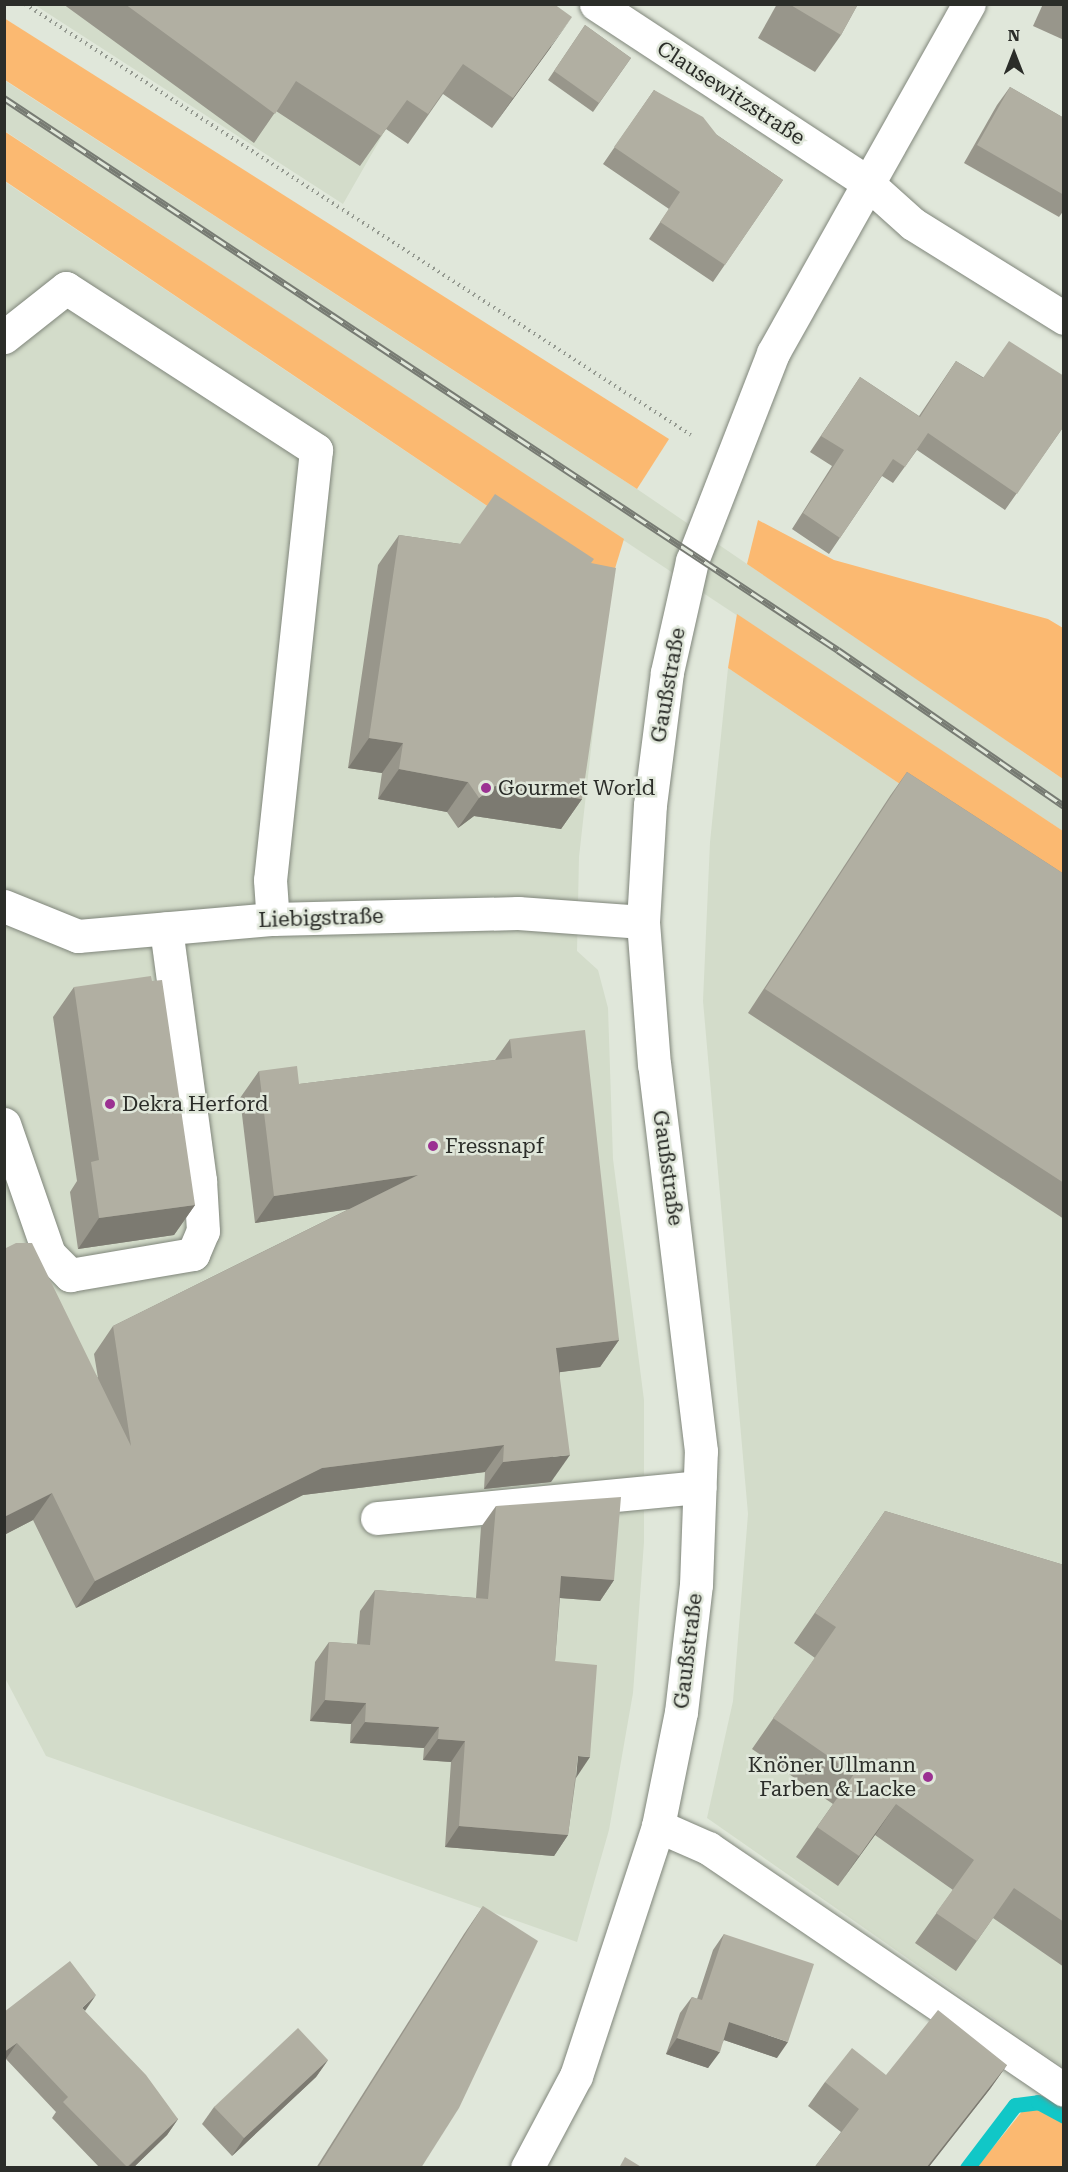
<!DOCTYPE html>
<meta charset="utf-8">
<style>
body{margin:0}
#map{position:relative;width:1068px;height:2172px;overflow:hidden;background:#e0e7da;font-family:"Roboto Serif",serif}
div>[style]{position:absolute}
.built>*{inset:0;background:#d3dcca}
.green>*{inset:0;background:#fbb971}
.stream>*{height:15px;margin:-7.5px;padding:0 7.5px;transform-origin:7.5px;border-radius:7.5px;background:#11c7c7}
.path>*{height:4px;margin-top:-2px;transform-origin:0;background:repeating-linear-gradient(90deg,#949990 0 1.5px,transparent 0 6px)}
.roads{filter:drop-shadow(0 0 2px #80867b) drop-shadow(0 0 2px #80867b)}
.minor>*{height:33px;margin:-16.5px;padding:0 16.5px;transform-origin:16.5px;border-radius:16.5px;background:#fff}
.rail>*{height:7px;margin-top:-3.5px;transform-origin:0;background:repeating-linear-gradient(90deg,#e0e7da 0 14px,#777b73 0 28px);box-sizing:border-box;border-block:2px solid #777b73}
.wall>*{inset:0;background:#98968b}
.shaded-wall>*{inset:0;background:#7c7a71}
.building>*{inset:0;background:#b1afa2}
.dots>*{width:16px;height:16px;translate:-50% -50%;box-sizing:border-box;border:3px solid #e0e7da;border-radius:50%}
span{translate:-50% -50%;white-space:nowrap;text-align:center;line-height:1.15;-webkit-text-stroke:5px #e0e7da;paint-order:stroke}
.street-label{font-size:21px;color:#2b2d29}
.poi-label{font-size:21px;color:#2b2d29}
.left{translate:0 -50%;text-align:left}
.right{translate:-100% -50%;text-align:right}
.frame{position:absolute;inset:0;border:6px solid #2b2d29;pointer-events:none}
.north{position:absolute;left:984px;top:24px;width:60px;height:60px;-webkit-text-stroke:4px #e0e7da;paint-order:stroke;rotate:0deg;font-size:16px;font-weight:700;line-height:24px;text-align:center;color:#2b2d29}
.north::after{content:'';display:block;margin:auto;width:21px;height:27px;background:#2b2d29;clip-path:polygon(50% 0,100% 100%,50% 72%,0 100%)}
</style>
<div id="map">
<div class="built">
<i style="clip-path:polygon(35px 5px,473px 5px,386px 129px,343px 204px)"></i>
<i style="clip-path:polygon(4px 80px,637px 489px,1063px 779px,1063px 831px,5px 131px)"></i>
<i style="clip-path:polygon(4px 181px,609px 588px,579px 857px,577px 951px,598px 970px,608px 1008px,613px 1159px,644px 1400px,644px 1542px,633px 1693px,609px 1830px,577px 1942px,46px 1756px,5px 1678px)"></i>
<i style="clip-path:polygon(728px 668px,1063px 894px,1063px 2067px,707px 1818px,733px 1701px,748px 1514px,703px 1001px,710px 842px)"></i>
</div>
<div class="green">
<i style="clip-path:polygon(4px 18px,669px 439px,637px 489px,5px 80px)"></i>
<i style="clip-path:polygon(4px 131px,624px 539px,609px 588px,5px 181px)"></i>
<i style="clip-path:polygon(758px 520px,834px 560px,1048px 619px,1063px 628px,1063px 779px,747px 564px)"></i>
<i style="clip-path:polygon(737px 614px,1063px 831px,1063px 894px,728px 668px)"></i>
<i style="clip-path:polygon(1024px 2109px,1049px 2110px,1063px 2120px,1063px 2167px,977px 2167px)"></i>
</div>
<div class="stream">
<i style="left:967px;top:2168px;width:79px;rotate:-52.7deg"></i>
<i style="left:1015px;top:2105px;width:23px;rotate:-7deg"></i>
<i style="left:1038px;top:2102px;width:30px;rotate:28deg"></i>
</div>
<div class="path">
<i style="left:25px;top:4px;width:793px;rotate:32.91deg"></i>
</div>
<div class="roads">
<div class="minor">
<i style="left:596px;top:4px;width:322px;rotate:33.3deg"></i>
<i style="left:865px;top:181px;width:64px;rotate:41.9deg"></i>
<i style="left:913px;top:224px;width:178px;rotate:31.9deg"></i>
<i style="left:4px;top:337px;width:79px;rotate:-38.3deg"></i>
<i style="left:66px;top:288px;width:298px;rotate:32.9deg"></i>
<i style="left:316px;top:450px;width:432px;rotate:96.1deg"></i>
<i style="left:270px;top:880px;width:39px;rotate:86deg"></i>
<i style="left:4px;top:906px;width:80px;rotate:22.1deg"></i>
<i style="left:78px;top:936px;width:196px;rotate:-5deg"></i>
<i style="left:273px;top:919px;width:245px;rotate:-1.4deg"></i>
<i style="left:518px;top:913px;width:125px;rotate:4.1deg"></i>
<i style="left:4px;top:1124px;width:138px;rotate:70.9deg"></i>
<i style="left:49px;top:1254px;width:30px;rotate:45deg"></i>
<i style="left:70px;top:1275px;width:125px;rotate:-9.7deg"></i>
<i style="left:193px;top:1254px;width:25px;rotate:-67deg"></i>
<i style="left:203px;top:1231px;width:51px;rotate:-93.4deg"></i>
<i style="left:200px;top:1180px;width:254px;rotate:-97.7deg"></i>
<i style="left:377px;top:1518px;width:324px;rotate:-5.5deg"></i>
<i style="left:658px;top:1826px;width:55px;rotate:23.7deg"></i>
<i style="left:708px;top:1848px;width:430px;rotate:34.2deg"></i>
<i style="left:527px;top:2168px;width:104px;rotate:-62deg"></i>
<i style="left:576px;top:2076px;width:263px;rotate:-71.8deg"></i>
<i style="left:658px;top:1826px;width:116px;rotate:-78.6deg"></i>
<i style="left:681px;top:1712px;width:128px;rotate:-83.3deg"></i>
<i style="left:696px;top:1585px;width:134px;rotate:-87.9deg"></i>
<i style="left:701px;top:1451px;width:389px;rotate:-96.9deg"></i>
<i style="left:654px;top:1065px;width:143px;rotate:-94.4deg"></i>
<i style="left:643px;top:922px;width:117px;rotate:-86.6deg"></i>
<i style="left:650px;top:805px;width:134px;rotate:-82.7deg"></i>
<i style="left:667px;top:672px;width:114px;rotate:-77.3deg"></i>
<i style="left:692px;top:561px;width:223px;rotate:-68.7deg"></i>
<i style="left:773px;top:353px;width:400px;rotate:-60.7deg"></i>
</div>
</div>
<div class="rail">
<i style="left:4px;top:98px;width:1000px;rotate:33.5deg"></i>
<i style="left:838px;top:650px;width:275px;rotate:34.6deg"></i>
</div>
<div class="wall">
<i style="clip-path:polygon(63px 4px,554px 4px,551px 47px,492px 128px,443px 94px,408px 144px,386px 129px,360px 166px,276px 111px,254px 143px)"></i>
<i style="clip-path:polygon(777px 4px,858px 4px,841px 35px,815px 72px,758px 38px)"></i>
<i style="clip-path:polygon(1043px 4px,1064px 4px,1064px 40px,1033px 26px)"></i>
<i style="clip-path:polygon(585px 25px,631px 58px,593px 112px,548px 80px)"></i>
<i style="clip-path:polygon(1010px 87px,1064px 118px,1064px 210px,1059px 217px,964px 163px,997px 105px)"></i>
<i style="clip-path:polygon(654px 90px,717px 135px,783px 180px,713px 282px,649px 239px,669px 209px,603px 164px)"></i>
<i style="clip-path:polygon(956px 361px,1064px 426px,1005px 510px,917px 450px,893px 483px,882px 476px,829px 554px,792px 529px,832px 466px,810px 452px,860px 377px,919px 416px)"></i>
<i style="clip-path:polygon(399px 535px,591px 563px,582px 799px,561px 829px,474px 816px,458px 828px,447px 812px,378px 799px,382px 773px,348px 768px,378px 565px)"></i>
<i style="clip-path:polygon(907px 772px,1064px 874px,1064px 1219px,748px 1013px,890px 796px)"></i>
<i style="clip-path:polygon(74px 987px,195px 1205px,174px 1235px,78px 1249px,70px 1192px,77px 1181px,53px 1017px)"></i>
<i style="clip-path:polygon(510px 1039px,619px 1340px,600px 1367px,560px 1372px,551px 1482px,484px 1489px,485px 1472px,303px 1495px,76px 1608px,33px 1520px,4px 1535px,4px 1249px,98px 1378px,94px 1354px,113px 1326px,349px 1209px,255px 1223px,240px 1098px,259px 1071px,299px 1084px,495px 1060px)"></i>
<i style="clip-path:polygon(496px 1506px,614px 1580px,600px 1601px,560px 1598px,555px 1661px,576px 1777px,568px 1835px,554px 1856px,445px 1847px,451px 1762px,423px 1760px,424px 1748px,350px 1743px,351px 1724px,310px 1721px,315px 1662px,329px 1642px,357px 1644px,360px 1611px,375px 1590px,476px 1598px,481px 1527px)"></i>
<i style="clip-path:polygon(885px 1511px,1064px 1565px,1064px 1967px,993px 1918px,956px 1971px,915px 1943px,953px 1890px,875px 1835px,838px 1886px,796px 1857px,833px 1804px,752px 1749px,815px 1658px,794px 1643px)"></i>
<i style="clip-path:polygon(483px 1906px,421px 2168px,316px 2168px,464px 1934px)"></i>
<i style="clip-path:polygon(724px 1934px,777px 2058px,724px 2040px,708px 2068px,666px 2054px,680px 2013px,692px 1997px,697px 1999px,713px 1950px)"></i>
<i style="clip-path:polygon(4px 2012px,178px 2119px,167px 2135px,133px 2168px,100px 2168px,52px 2118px,56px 2112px,6px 2059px)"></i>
<i style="clip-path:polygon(328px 2060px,316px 2077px,232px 2156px,202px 2124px,214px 2107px)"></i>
<i style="clip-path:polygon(1007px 2065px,990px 2089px,928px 2168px,814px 2168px,841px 2132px,808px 2106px,825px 2082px)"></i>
</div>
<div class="shaded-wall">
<i style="clip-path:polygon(572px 17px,551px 47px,492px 128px,513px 98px)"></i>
<i style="clip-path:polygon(369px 738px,403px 743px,382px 773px,348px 768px)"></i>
<i style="clip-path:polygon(399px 769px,468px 782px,447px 812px,378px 799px)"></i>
<i style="clip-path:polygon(495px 786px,582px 799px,561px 829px,474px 816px,458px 828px,479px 798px)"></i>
<i style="clip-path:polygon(418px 1175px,399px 1202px,255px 1223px,274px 1196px)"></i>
<i style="clip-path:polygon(195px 1205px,174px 1235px,78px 1249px,99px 1218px)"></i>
<i style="clip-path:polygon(619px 1340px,600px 1367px,538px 1375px,556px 1348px)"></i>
<i style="clip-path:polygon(504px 1445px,485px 1472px,303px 1495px,76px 1608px,95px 1581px,322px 1468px)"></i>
<i style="clip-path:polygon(570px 1455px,551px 1482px,484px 1489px,503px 1462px)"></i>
<i style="clip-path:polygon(52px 1493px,33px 1520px,4px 1535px,4px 1517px)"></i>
<i style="clip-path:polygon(561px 1576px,614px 1580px,600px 1601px,547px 1597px)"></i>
<i style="clip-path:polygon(325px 1700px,366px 1703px,351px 1724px,310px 1721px)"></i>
<i style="clip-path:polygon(365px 1722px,439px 1727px,424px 1748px,350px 1743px)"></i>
<i style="clip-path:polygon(438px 1739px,465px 1741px,451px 1762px,423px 1760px)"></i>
<i style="clip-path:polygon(578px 1756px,590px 1757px,576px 1778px)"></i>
<i style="clip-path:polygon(896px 1804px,875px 1835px,838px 1886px,859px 1856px)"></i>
<i style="clip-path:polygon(459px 1826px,568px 1835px,554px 1856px,445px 1847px)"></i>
<i style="clip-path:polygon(96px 1995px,85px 2011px,82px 2008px)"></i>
<i style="clip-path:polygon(729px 2022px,788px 2042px,777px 2058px,718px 2038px)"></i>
<i style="clip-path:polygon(677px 2038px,720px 2052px,708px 2068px,666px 2054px)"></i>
<i style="clip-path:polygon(17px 2043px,6px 2059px,4px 2059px,4px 2052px)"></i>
<i style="clip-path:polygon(328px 2060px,316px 2077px,232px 2156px,244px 2138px)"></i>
<i style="clip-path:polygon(1007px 2065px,990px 2089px,928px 2168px,926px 2168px)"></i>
<i style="clip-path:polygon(178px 2119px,167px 2135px,133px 2168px,127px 2168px)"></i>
</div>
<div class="building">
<i style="clip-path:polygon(125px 4px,554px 4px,572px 17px,513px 98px,463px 64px,428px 114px,407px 100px,381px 136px,296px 81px,275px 114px)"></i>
<i style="clip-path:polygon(789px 4px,858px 4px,841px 35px)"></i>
<i style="clip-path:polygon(585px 25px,631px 58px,599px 103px,554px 71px)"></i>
<i style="clip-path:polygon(1010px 87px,1064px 118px,1064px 195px,977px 145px)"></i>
<i style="clip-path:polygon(654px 90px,703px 117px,717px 135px,783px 180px,725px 265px,660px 222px,680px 192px,614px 147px)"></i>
<i style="clip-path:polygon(1009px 341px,1064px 376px,1064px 426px,1017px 494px,928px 433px,905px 467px,893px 459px,840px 538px,803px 513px,844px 450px,821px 436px,860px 377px,920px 417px,956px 361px,983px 378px)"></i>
<i style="clip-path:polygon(495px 494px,594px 559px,591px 563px,616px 568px,582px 799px,495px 786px,479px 798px,468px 782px,399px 769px,403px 743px,369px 738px,399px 535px,460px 544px)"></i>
<i style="clip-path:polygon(907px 772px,1064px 874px,1064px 1183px,765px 989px)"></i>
<i style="clip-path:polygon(151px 976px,152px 981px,162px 980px,195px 1205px,99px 1218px,91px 1162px,99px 1160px,74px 987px)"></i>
<i style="clip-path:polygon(585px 1030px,619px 1340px,556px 1348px,570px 1455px,503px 1462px,504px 1445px,322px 1468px,95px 1581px,52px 1493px,4px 1517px,4px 1249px,16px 1243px,32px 1243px,131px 1446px,113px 1326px,418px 1175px,274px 1196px,259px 1071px,297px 1066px,299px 1084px,512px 1058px,510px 1039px)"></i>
<i style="clip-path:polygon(621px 1497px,614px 1580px,561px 1576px,555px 1661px,597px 1665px,590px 1757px,578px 1756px,568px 1835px,459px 1826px,465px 1741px,438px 1739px,439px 1727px,365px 1722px,366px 1703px,325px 1700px,329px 1642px,370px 1645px,375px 1590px,488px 1599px,496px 1506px)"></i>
<i style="clip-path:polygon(885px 1511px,1064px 1565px,1064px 1922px,1014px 1888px,977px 1941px,936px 1913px,974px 1860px,896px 1804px,859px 1856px,817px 1827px,854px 1774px,773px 1718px,836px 1627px,815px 1613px)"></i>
<i style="clip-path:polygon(483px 1906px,538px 1941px,459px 2108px,421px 2168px,318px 2168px)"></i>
<i style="clip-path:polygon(724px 1934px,814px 1964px,788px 2042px,729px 2022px,720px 2052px,677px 2038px,692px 1997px,702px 2000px)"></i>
<i style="clip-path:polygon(70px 1961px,96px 1995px,82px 2008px,146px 2075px,178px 2119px,127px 2167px,63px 2102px,68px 2097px,17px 2043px,4px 2052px,4px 2012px)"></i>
<i style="clip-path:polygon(938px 2010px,1007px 2065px,926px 2168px,814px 2168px,859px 2109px,825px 2082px,852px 2048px,886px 2075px)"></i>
<i style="clip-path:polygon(298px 2028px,328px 2060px,244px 2138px,214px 2107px)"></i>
<i style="clip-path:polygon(625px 2157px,643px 2168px,619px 2168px)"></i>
</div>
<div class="dots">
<i style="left:486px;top:788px;background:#9b3192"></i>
<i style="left:110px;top:1104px;background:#9b3192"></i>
<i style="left:433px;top:1146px;background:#9b3192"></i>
<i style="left:928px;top:1777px;background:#9b3192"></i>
</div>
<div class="street-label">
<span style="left:731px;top:93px;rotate:33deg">Clausewitzstraße</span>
<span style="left:668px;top:685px;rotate:-80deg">Gaußstraße</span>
<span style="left:321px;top:918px;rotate:-2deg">Liebigstraße</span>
<span style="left:668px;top:1168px;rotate:82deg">Gaußstraße</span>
<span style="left:688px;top:1651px;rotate:-83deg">Gaußstraße</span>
</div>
<div class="poi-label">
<span class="left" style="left:498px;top:788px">Gourmet World</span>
<span class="left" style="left:122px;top:1104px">Dekra Herford</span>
<span class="left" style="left:445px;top:1146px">Fressnapf</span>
<span class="right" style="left:916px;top:1777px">Knöner Ullmann<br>Farben &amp; Lacke</span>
</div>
<div class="frame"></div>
<div class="north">N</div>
</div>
